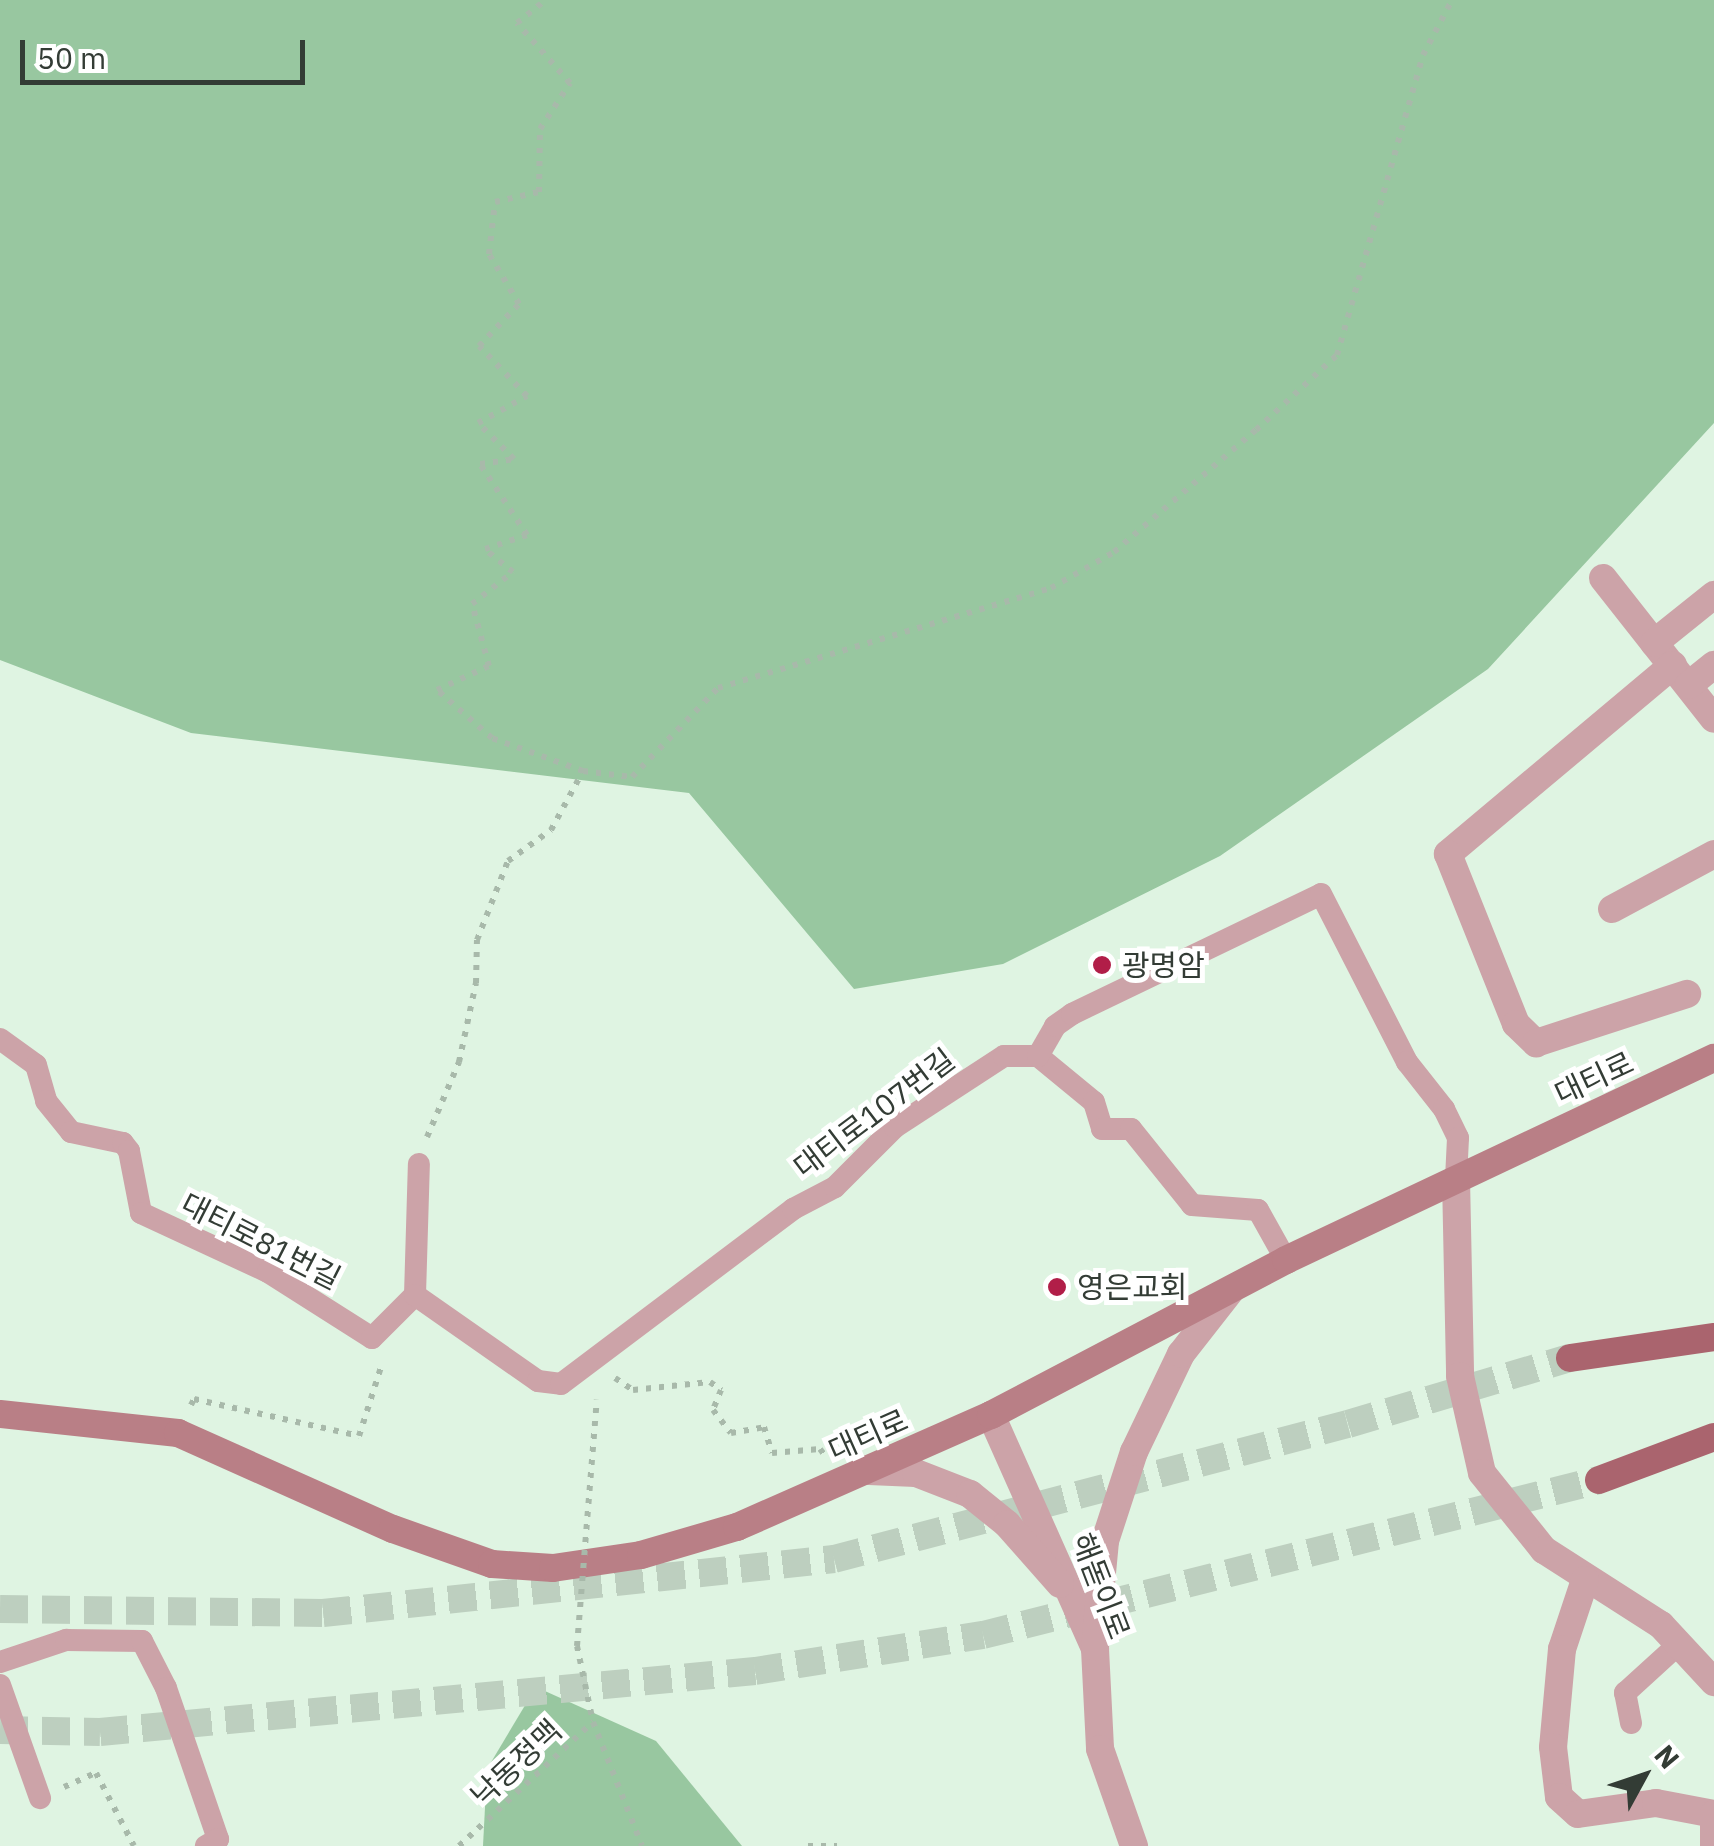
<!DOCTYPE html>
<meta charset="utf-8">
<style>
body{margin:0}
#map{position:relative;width:1714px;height:1846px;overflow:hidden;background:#dff4e2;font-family:"IBM Plex Sans","Noto Sans KR",sans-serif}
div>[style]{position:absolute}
.green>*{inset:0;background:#98c7a0}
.primary-tunnel>*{height:28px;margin-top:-14px;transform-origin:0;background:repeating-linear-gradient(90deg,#bdcfbf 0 28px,transparent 0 42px)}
.path>*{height:6px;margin-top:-3px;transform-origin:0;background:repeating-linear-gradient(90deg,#a8b9aa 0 5px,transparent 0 13px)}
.service>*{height:22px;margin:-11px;padding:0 11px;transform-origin:11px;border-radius:11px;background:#cca3a8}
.minor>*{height:28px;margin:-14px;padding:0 14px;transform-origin:14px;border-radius:14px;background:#cca3a8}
.tertiary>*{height:28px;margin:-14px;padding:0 14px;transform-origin:14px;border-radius:14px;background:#cca3a8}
.secondary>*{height:28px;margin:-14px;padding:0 14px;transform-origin:14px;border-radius:14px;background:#b97f86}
.primary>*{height:28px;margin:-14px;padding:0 14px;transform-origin:14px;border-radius:14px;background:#aa646e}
.path-bridge>*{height:6px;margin-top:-3px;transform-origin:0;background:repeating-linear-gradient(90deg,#a8b9aa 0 5px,transparent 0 13px)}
.dots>*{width:28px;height:28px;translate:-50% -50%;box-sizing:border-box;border:5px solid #fff;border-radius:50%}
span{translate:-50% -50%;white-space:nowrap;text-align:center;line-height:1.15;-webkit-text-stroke:10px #fff;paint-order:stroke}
.poi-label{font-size:30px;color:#333c35}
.left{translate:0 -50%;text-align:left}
.street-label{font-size:30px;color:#333c35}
.north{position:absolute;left:1594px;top:1726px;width:100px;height:100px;-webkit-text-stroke:8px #fff;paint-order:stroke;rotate:50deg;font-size:28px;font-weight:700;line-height:40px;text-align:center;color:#333c35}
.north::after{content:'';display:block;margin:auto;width:35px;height:45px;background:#333c35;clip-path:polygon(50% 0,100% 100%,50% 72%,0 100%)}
.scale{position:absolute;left:20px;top:40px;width:285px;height:45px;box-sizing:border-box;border:5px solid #333c35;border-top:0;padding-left:12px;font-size:30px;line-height:35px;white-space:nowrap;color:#333c35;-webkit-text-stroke:8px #fff;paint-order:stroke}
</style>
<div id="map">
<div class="green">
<i style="clip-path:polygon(0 0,1714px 0,1714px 423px,1488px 669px,1220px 856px,1003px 964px,854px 989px,689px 793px,191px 733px,0 660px)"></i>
<i style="clip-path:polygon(536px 1687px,656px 1741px,742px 1846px,483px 1846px,487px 1769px)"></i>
</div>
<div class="primary-tunnel">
<i style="left:0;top:1609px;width:323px;rotate:0.7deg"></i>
<i style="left:323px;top:1613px;width:514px;rotate:-6.03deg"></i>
<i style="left:834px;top:1559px;width:531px;rotate:-14.72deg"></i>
<i style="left:1348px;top:1424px;width:232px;rotate:-16.6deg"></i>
<i style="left:0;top:1730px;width:100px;rotate:1.1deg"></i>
<i style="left:100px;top:1732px;width:658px;rotate:-5.32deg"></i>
<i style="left:755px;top:1671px;width:231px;rotate:-9deg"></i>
<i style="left:983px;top:1635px;width:635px;rotate:-14.12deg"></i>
</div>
<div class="path">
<i style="left:583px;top:771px;width:49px;rotate:7deg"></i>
<i style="left:632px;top:777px;width:124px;rotate:-46deg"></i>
<i style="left:718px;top:688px;width:348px;rotate:-16.7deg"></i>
<i style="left:1051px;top:588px;width:73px;rotate:-29.7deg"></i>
<i style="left:1114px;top:552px;width:187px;rotate:-40.7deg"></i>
<i style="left:1256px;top:430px;width:110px;rotate:-42.8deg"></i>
<i style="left:1337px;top:355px;width:312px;rotate:-74deg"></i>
<i style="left:1423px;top:55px;width:62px;rotate:-62.2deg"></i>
<i style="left:427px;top:1137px;width:82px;rotate:-66.9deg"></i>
<i style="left:459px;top:1062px;width:81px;rotate:-77.9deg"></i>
<i style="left:476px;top:983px;width:43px;rotate:-88.7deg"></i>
<i style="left:477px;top:940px;width:85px;rotate:-68.6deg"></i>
<i style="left:508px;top:861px;width:53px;rotate:-35.8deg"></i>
<i style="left:551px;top:830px;width:67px;rotate:-61.5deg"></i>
<i style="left:583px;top:771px;width:97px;rotate:-160.1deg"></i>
<i style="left:492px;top:738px;width:73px;rotate:-138.9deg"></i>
<i style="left:437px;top:690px;width:57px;rotate:-24.8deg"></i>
<i style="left:489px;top:666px;width:64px;rotate:-105.3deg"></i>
<i style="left:472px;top:604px;width:52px;rotate:-38deg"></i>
<i style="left:513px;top:572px;width:36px;rotate:-141deg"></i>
<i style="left:485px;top:549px;width:44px;rotate:-18.4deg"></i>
<i style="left:527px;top:535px;width:85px;rotate:-123.5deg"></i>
<i style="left:480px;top:464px;width:34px;rotate:-8deg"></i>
<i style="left:514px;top:459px;width:51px;rotate:-135deg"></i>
<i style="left:478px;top:423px;width:56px;rotate:-28.9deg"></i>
<i style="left:527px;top:396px;width:69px;rotate:-133.8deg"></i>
<i style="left:479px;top:346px;width:58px;rotate:-46.4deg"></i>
<i style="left:519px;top:304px;width:58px;rotate:-121deg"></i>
<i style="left:489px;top:254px;width:52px;rotate:-83.4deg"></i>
<i style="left:495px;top:202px;width:45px;rotate:-12.8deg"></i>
<i style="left:539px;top:192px;width:63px;rotate:-89.1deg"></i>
<i style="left:540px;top:129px;width:55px;rotate:-56.9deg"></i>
<i style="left:570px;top:83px;width:80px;rotate:-131.5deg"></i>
<i style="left:517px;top:23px;width:36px;rotate:-39deg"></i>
<i style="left:615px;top:1378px;width:22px;rotate:34deg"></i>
<i style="left:633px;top:1390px;width:77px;rotate:-5.9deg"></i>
<i style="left:710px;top:1382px;width:14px;rotate:36deg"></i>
<i style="left:721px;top:1390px;width:22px;rotate:112deg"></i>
<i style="left:713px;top:1410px;width:29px;rotate:52deg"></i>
<i style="left:731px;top:1433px;width:34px;rotate:-10deg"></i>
<i style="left:764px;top:1427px;width:27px;rotate:73deg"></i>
<i style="left:772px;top:1453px;width:48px;rotate:-4.8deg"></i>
<i style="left:820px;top:1449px;width:10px;rotate:53deg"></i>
<i style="left:191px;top:1405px;width:7px;rotate:-63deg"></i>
<i style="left:194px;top:1399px;width:169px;rotate:12.6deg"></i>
<i style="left:359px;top:1436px;width:72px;rotate:-72.3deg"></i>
<i style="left:577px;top:1646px;width:78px;rotate:78.1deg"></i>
<i style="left:593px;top:1722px;width:133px;rotate:68.4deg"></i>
<i style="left:64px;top:1787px;width:35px;rotate:-24deg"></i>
<i style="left:96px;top:1773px;width:82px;rotate:62.5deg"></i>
<i style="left:459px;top:1846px;width:183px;rotate:-42.8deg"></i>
<i style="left:808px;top:1846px;width:29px"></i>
</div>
<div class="service">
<i style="left:0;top:1039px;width:44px;rotate:35.8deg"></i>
<i style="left:36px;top:1065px;width:37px;rotate:74deg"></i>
<i style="left:46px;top:1101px;width:40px;rotate:51deg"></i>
<i style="left:71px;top:1132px;width:53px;rotate:11.9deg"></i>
<i style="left:123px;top:1143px;width:10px;rotate:53deg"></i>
<i style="left:129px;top:1151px;width:63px;rotate:79deg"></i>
<i style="left:141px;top:1213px;width:140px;rotate:24.9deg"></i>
<i style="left:268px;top:1272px;width:123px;rotate:32.4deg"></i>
<i style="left:372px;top:1338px;width:61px;rotate:-45deg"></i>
<i style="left:415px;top:1295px;width:131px;rotate:-88.3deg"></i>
<i style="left:1038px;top:1056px;width:72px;rotate:39.4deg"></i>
<i style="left:1094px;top:1102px;width:28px;rotate:73deg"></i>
<i style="left:1102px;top:1129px;width:29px"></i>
<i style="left:1131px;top:1129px;width:97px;rotate:51.2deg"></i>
<i style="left:1192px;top:1205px;width:66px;rotate:4.3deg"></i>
<i style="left:1258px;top:1210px;width:57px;rotate:60.8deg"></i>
<i style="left:415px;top:1295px;width:150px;rotate:35deg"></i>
<i style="left:538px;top:1381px;width:23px;rotate:7deg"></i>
<i style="left:561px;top:1384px;width:291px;rotate:-37deg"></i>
<i style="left:793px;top:1209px;width:47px;rotate:-27.6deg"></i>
<i style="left:835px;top:1187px;width:85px;rotate:-45deg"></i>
<i style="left:895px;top:1127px;width:130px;rotate:-33.1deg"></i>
<i style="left:1004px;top:1056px;width:34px"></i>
<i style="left:1038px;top:1056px;width:34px;rotate:-60deg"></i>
<i style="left:1055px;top:1026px;width:21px;rotate:-35deg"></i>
<i style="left:1072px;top:1014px;width:276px;rotate:-25.7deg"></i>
<i style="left:1321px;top:894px;width:189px;rotate:62.9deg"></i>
<i style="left:1407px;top:1062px;width:60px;rotate:51.8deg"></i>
<i style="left:1444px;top:1109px;width:32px;rotate:64deg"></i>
<i style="left:1458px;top:1138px;width:41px;rotate:92.8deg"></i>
<i style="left:0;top:1662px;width:70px;rotate:-18.4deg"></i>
<i style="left:66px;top:1640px;width:76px;rotate:0.8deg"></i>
<i style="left:142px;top:1641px;width:53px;rotate:62.9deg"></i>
<i style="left:166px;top:1688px;width:160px;rotate:71deg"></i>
<i style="left:218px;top:1839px;width:14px;rotate:150deg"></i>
<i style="left:0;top:1685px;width:120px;rotate:70.5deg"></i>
<i style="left:1631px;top:1723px;width:31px;rotate:-101deg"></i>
<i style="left:1625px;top:1693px;width:74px;rotate:-42.3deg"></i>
</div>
<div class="minor">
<i style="left:1603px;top:578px;width:179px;rotate:51.8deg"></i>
<i style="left:1654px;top:643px;width:77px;rotate:-38.7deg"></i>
<i style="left:1673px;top:665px;width:294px;rotate:140deg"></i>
<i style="left:1448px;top:854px;width:183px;rotate:68.2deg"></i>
<i style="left:1516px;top:1024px;width:28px;rotate:44deg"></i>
<i style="left:1536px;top:1043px;width:159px;rotate:-18deg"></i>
<i style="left:1689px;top:685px;width:32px;rotate:-39deg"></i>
<i style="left:1612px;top:909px;width:116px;rotate:-28.3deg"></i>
<i style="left:1456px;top:1179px;width:197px;rotate:88.8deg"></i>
<i style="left:1460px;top:1376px;width:99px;rotate:77.2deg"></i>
<i style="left:1482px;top:1473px;width:99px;rotate:51.2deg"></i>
<i style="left:1544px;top:1550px;width:139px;rotate:32.7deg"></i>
<i style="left:1661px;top:1625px;width:78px;rotate:47.1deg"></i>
<i style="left:1585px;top:1580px;width:73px;rotate:108.4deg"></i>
<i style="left:1562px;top:1649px;width:98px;rotate:95.2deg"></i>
<i style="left:1553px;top:1747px;width:50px;rotate:83.2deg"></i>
<i style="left:1559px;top:1797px;width:25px;rotate:42deg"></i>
<i style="left:1578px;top:1814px;width:79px;rotate:-8deg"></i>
<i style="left:1656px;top:1803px;width:59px;rotate:10.7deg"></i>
<i style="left:1714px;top:1814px;width:32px;rotate:90deg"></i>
</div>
<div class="tertiary">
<i style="left:991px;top:1415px;width:256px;rotate:66deg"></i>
<i style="left:1095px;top:1649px;width:100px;rotate:87.1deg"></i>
<i style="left:1100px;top:1749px;width:103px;rotate:70.7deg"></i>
<i style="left:869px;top:1471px;width:47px;rotate:2.4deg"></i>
<i style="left:916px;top:1473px;width:58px;rotate:21.3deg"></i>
<i style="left:970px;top:1494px;width:48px;rotate:39deg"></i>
<i style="left:1007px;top:1524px;width:80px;rotate:48.5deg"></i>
<i style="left:1095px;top:1647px;width:106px;rotate:-84.6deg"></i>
<i style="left:1105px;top:1541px;width:94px;rotate:-72deg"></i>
<i style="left:1134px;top:1452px;width:109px;rotate:-64.4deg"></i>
<i style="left:1181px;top:1354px;width:81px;rotate:-52deg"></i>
</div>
<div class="secondary">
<i style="left:0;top:1414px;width:179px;rotate:6.1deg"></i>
<i style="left:178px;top:1433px;width:235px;rotate:24.1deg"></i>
<i style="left:393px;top:1529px;width:105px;rotate:19.5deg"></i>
<i style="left:492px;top:1564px;width:61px;rotate:3.8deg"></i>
<i style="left:553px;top:1568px;width:89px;rotate:-8.4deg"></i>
<i style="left:641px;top:1555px;width:100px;rotate:-16.3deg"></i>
<i style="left:737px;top:1527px;width:278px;rotate:-23.8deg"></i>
<i style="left:991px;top:1415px;width:333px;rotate:-27.7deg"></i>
<i style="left:1286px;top:1260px;width:473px;rotate:-25.3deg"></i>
</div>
<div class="primary">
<i style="left:1570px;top:1358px;width:146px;rotate:-8.3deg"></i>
<i style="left:1599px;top:1480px;width:123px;rotate:-20.5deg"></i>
</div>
<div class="path-bridge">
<i style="left:577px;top:1646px;width:247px;rotate:-85.4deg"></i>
</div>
<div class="dots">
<i style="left:1102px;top:965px;background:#b11e48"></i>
<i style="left:1057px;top:1287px;background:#b11e48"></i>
</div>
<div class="poi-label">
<span class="left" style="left:1122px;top:965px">광명암</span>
<span class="left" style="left:1077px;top:1287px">영은교회</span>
</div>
<div class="street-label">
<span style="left:1594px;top:1078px;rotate:-25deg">대티로</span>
<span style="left:874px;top:1113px;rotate:-37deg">대티로107번길</span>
<span style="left:261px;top:1241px;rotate:27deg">대티로81번길</span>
<span style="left:868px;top:1435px;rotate:-24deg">대티로</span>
<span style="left:1101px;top:1586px;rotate:69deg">해돋이로</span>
<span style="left:516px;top:1763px;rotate:-43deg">낙동정맥</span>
</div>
<div class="north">N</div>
<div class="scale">50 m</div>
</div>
